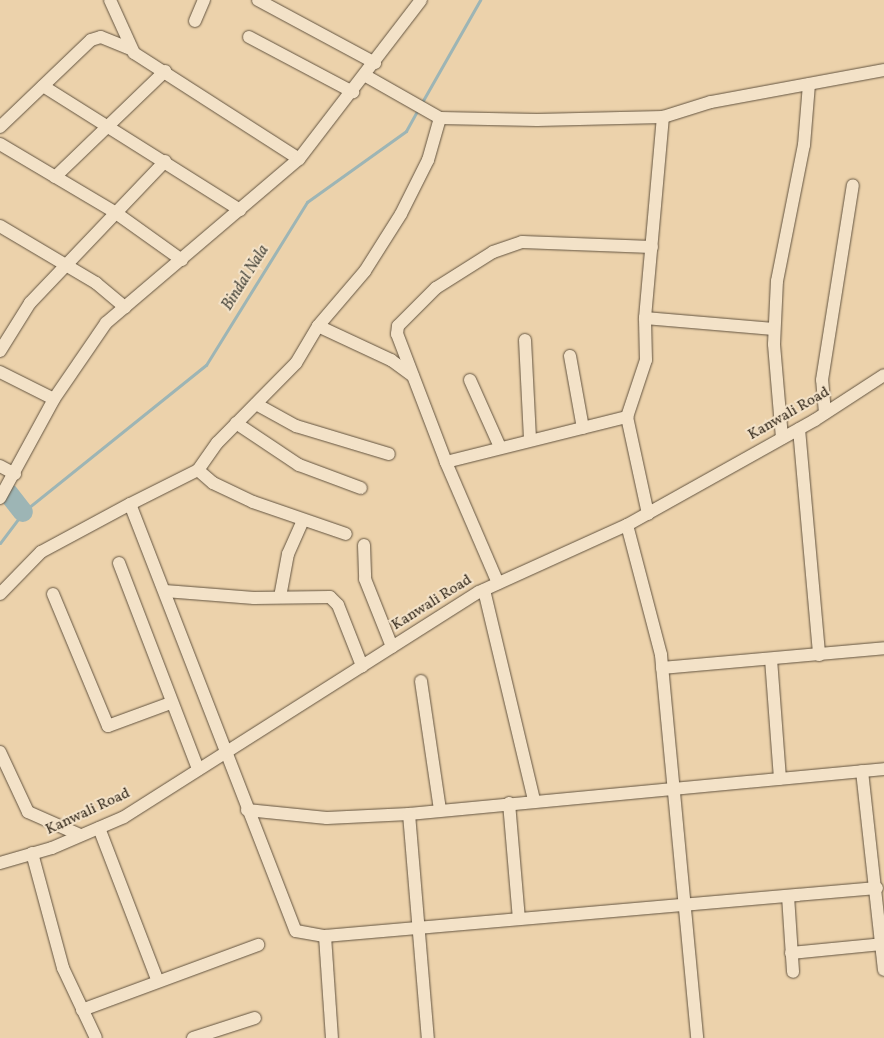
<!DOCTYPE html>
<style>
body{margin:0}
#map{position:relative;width:884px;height:1038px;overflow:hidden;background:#ecd2ab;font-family:Vollkorn,serif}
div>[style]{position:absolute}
.stream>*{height:3px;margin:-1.5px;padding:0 1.5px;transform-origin:1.5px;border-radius:1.5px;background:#9db5b5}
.river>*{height:20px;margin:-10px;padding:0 10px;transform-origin:10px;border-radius:10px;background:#9db5b5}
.roads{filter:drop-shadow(0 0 1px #635440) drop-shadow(0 0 1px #635440)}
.minor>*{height:12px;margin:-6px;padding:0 6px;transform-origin:6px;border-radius:6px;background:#f3e2c8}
span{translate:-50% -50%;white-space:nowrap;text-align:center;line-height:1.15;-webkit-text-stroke:4px #f3e2c8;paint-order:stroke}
.street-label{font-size:15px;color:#352a1c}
.water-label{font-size:16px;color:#4f4d42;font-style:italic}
</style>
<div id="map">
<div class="stream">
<i style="left:421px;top:104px;width:120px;rotate:-60.4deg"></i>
<i style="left:0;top:543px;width:39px;rotate:-53deg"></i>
<i style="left:23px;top:512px;width:235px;rotate:-38.8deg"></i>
<i style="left:206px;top:365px;width:192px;rotate:-58.2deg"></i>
<i style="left:307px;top:202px;width:122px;rotate:-35.6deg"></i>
<i style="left:406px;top:131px;width:25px;rotate:-61deg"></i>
</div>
<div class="river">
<i style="left:8px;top:493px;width:24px;rotate:52deg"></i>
</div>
<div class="roads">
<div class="minor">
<i style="left:110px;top:0;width:58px;rotate:65.6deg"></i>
<i style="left:134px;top:53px;width:196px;rotate:32.7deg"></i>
<i style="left:258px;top:0;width:133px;rotate:28.3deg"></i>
<i style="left:195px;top:21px;width:23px;rotate:-67deg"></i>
<i style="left:249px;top:37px;width:118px;rotate:27.9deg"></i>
<i style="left:366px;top:76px;width:85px;rotate:29.6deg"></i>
<i style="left:440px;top:118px;width:97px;rotate:1.2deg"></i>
<i style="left:537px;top:120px;width:126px;rotate:-1.4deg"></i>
<i style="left:663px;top:117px;width:50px;rotate:-17.4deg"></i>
<i style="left:711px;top:102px;width:176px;rotate:-10.5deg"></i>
<i style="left:43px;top:86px;width:233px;rotate:32.2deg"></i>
<i style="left:440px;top:118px;width:44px;rotate:105.9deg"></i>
<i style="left:428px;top:160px;width:60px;rotate:116.6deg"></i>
<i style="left:401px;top:214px;width:67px;rotate:122.3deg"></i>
<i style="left:365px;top:271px;width:72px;rotate:130.5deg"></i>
<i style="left:318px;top:326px;width:43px;rotate:120.7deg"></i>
<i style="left:296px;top:363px;width:112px;rotate:134.6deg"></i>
<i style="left:217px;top:443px;width:33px;rotate:125deg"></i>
<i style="left:198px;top:470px;width:76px;rotate:153.4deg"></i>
<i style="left:130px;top:504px;width:458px;rotate:68.8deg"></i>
<i style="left:296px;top:931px;width:29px;rotate:10deg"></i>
<i style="left:325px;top:936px;width:554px;rotate:-4.97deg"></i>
<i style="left:0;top:127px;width:126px;rotate:-43.7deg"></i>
<i style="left:91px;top:40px;width:10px;rotate:-17deg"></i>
<i style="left:101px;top:37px;width:31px;rotate:22deg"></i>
<i style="left:0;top:144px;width:135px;rotate:30.7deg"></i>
<i style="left:116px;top:213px;width:81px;rotate:35.5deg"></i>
<i style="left:55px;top:177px;width:153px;rotate:-43.9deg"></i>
<i style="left:0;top:226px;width:112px;rotate:30.7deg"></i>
<i style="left:96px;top:283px;width:38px;rotate:40deg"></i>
<i style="left:645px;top:318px;width:129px;rotate:4.9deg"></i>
<i style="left:318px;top:326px;width:81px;rotate:25deg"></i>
<i style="left:391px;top:360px;width:27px;rotate:36deg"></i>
<i style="left:525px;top:340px;width:100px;rotate:87.1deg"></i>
<i style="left:0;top:351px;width:57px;rotate:-58deg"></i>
<i style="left:30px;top:303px;width:196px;rotate:-46.4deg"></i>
<i style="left:570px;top:356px;width:73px;rotate:79.8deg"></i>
<i style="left:0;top:372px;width:60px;rotate:26.6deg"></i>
<i style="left:470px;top:380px;width:73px;rotate:65.9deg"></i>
<i style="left:256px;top:404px;width:46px;rotate:28.8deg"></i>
<i style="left:296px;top:426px;width:97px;rotate:16.8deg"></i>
<i style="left:825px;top:413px;width:33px;rotate:-95deg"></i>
<i style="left:822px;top:380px;width:197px;rotate:-81deg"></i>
<i style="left:236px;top:423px;width:76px;rotate:33.7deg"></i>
<i style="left:299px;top:465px;width:66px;rotate:20.4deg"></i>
<i style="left:799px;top:429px;width:227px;rotate:84.9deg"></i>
<i style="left:782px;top:438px;width:94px;rotate:-94.9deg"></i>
<i style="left:774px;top:344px;width:63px;rotate:-87.3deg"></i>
<i style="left:777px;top:281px;width:139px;rotate:-78.8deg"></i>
<i style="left:804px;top:145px;width:61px;rotate:-85.3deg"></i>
<i style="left:446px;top:462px;width:187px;rotate:-14deg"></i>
<i style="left:0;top:466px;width:17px;rotate:28deg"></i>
<i style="left:198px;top:470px;width:20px;rotate:41deg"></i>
<i style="left:213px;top:483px;width:44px;rotate:25.4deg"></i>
<i style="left:253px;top:502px;width:98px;rotate:19deg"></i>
<i style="left:0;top:498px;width:113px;rotate:-61.4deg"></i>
<i style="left:54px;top:399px;width:92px;rotate:-55.6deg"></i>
<i style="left:106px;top:323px;width:253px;rotate:-40.4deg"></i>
<i style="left:299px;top:159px;width:200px;rotate:-52.5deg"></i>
<i style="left:648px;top:514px;width:99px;rotate:-102.2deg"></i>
<i style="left:627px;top:417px;width:60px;rotate:-71.6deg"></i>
<i style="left:646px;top:360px;width:42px;rotate:-91.4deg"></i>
<i style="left:645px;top:318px;width:202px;rotate:-84.9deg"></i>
<i style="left:627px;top:525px;width:134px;rotate:75.3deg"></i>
<i style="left:661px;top:655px;width:385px;rotate:84.6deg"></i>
<i style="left:364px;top:545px;width:34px;rotate:88deg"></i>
<i style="left:365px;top:579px;width:73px;rotate:68.3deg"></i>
<i style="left:119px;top:563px;width:221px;rotate:69deg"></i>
<i style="left:498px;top:583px;width:132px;rotate:-113.3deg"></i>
<i style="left:446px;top:462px;width:137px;rotate:-110.9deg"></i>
<i style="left:397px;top:334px;width:8px;rotate:-83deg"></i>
<i style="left:398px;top:326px;width:54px;rotate:-45deg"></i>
<i style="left:436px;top:288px;width:67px;rotate:-32.3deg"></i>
<i style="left:493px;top:252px;width:31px;rotate:-19deg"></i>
<i style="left:522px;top:242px;width:130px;rotate:2.2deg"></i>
<i style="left:484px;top:590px;width:216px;rotate:76.6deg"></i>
<i style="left:165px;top:591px;width:89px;rotate:4.5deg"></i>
<i style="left:254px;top:598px;width:76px;rotate:-0.8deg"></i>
<i style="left:330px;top:597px;width:11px;rotate:45deg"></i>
<i style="left:338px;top:605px;width:66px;rotate:68.5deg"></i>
<i style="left:0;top:594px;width:59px;rotate:-45.7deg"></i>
<i style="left:41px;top:552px;width:101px;rotate:-28.3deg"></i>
<i style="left:53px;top:594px;width:143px;rotate:67.4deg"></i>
<i style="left:108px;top:726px;width:67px;rotate:-20.1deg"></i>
<i style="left:280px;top:597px;width:44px;rotate:-79.5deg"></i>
<i style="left:288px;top:554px;width:36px;rotate:-66deg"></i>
<i style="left:771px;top:659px;width:120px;rotate:85.7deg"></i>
<i style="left:662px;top:668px;width:223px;rotate:-5.1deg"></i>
<i style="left:421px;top:681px;width:130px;rotate:81.6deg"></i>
<i style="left:0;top:752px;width:66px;rotate:65deg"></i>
<i style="left:28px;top:812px;width:57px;rotate:23.9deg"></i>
<i style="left:862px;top:771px;width:200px;rotate:83.7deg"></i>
<i style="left:509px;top:803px;width:116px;rotate:85.1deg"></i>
<i style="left:247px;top:810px;width:80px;rotate:5.7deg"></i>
<i style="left:327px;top:818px;width:82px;rotate:-2.8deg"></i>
<i style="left:409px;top:814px;width:477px;rotate:-5.4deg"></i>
<i style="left:409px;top:814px;width:225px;rotate:85.2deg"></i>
<i style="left:99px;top:828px;width:162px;rotate:69deg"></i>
<i style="left:32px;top:853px;width:119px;rotate:74.9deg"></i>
<i style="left:63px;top:968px;width:77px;rotate:64.8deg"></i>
<i style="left:0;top:863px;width:54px;rotate:-16.1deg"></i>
<i style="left:52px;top:848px;width:78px;rotate:-23.3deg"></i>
<i style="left:124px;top:817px;width:420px;rotate:-32.4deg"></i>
<i style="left:479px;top:592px;width:162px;rotate:-24.4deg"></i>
<i style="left:627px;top:525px;width:215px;rotate:-29.2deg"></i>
<i style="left:815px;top:420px;width:82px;rotate:-33.1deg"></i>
<i style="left:788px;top:896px;width:76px;rotate:86.2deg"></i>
<i style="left:325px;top:936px;width:102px;rotate:86.1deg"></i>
<i style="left:791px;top:953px;width:91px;rotate:-5.6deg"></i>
<i style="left:82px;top:1010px;width:188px;rotate:-20.3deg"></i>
<i style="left:193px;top:1038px;width:65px;rotate:-17.9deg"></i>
</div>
</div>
<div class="street-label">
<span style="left:789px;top:414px;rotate:-30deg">Kanwali Road</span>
<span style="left:432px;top:603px;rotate:-32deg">Kanwali Road</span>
<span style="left:88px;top:812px;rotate:-25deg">Kanwali Road</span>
</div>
<div class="water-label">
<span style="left:246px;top:278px;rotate:-58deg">Bindal Nala</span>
</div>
</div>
